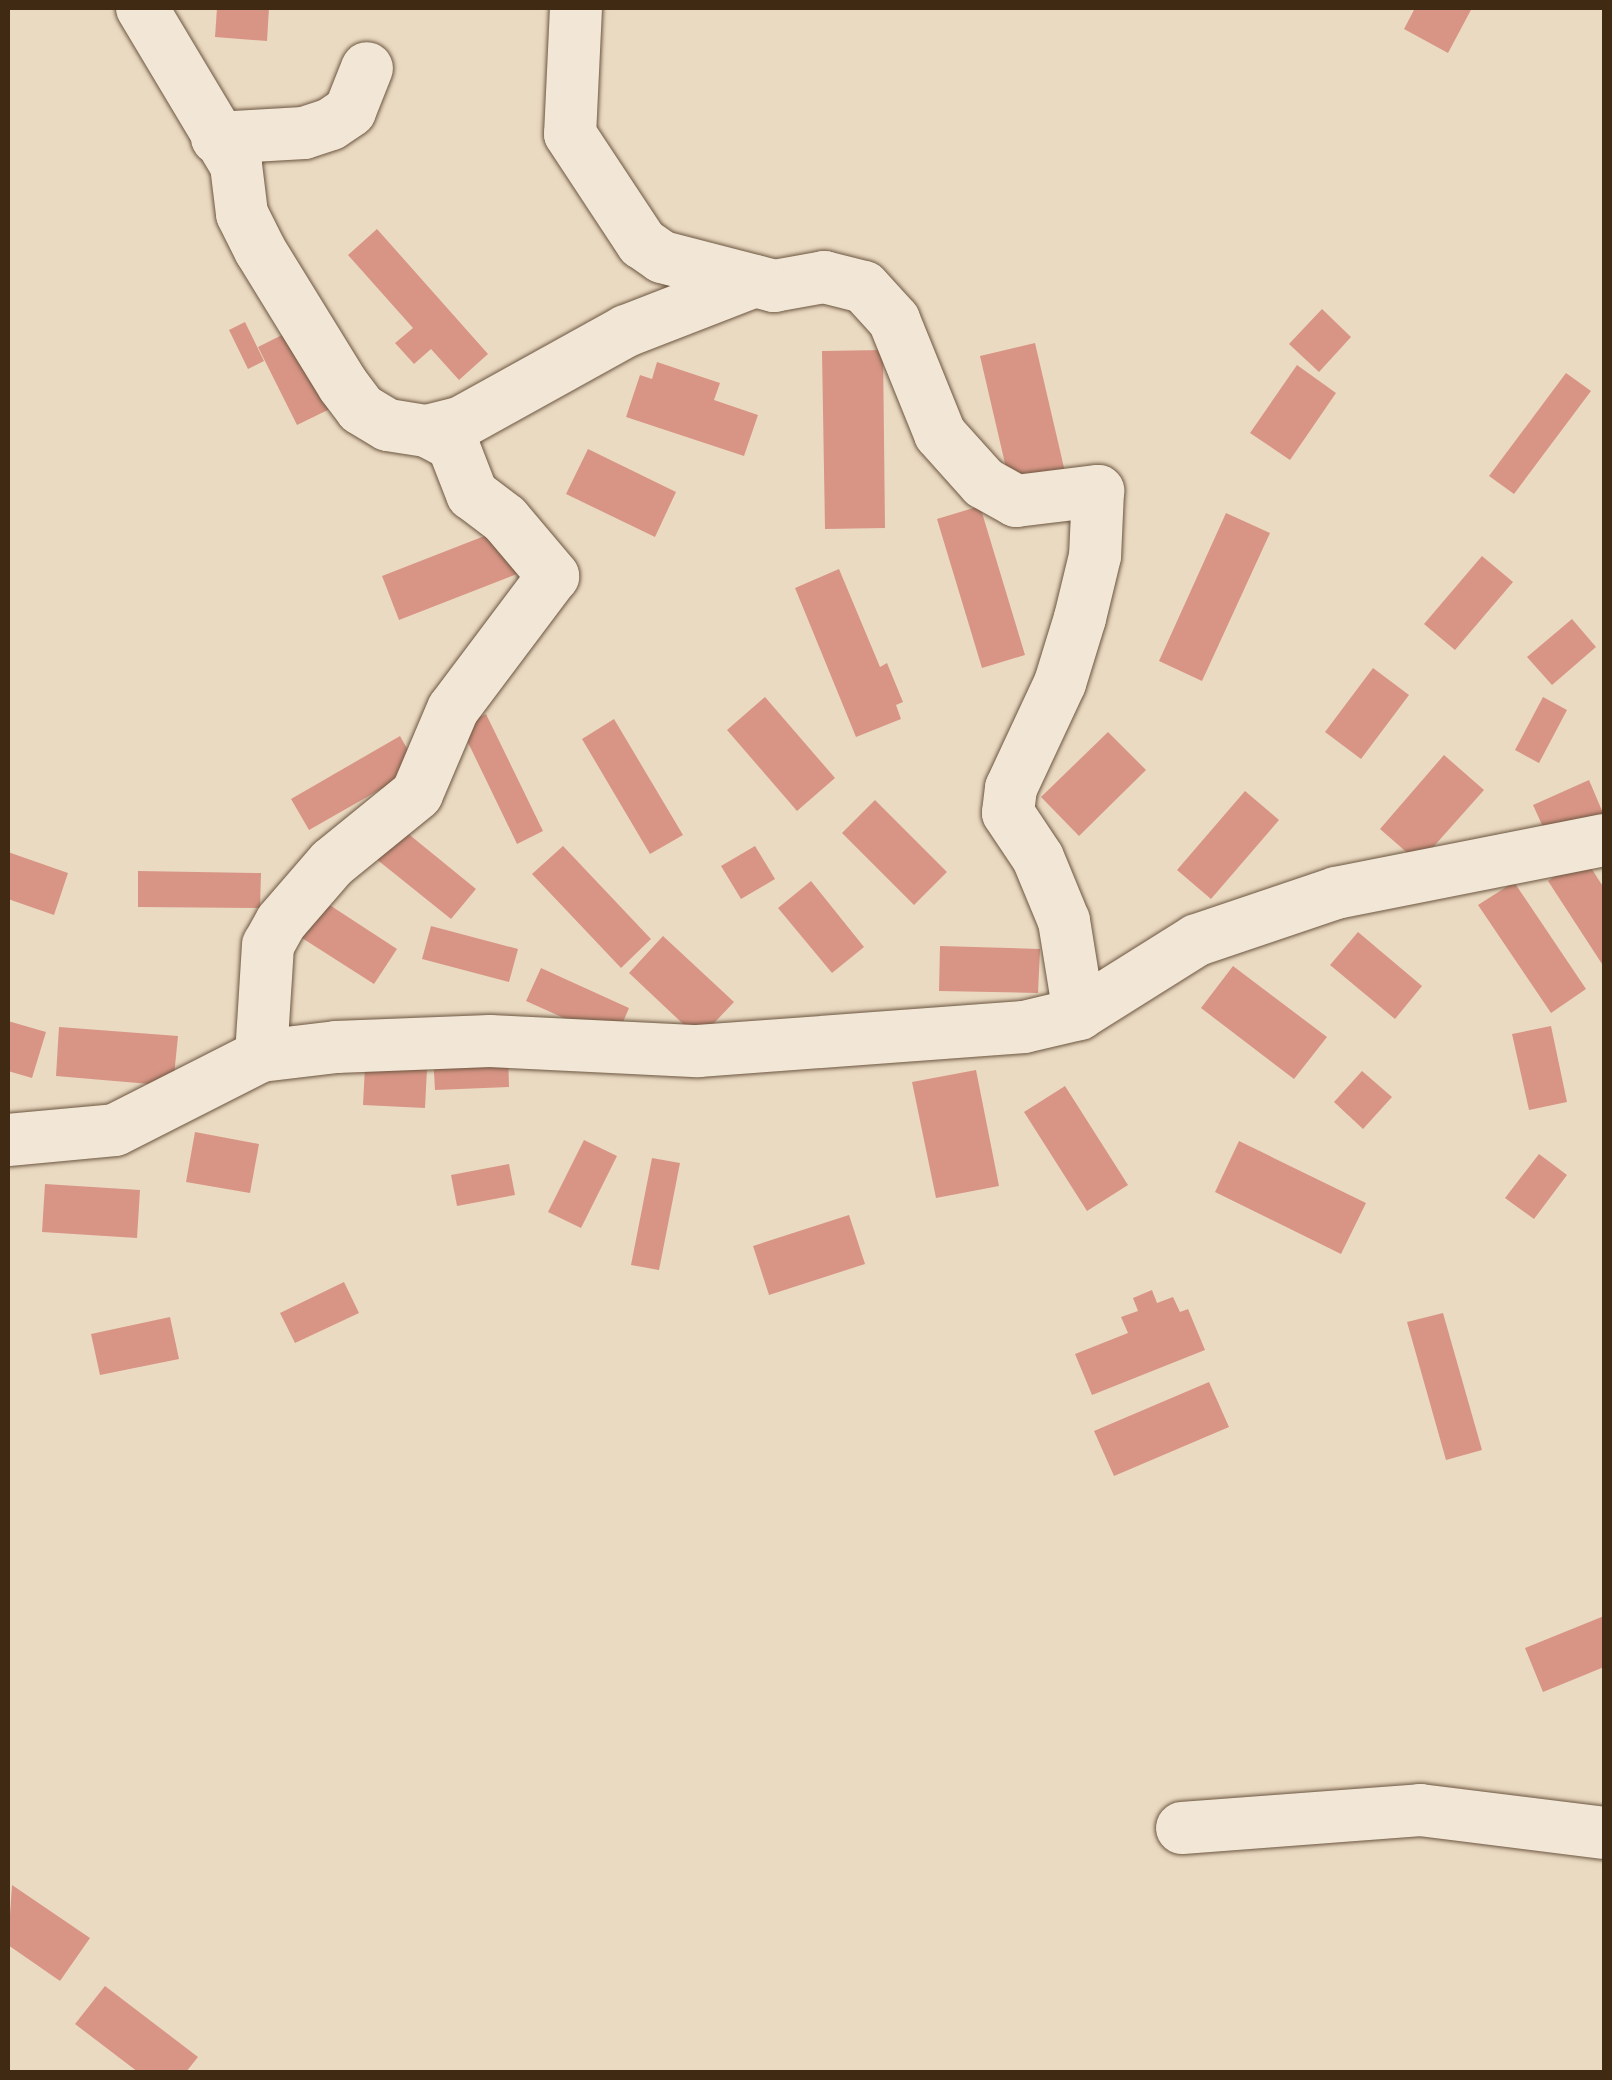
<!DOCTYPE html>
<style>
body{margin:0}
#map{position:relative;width:1612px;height:2080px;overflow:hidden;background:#ebdac2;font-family:"IM FELL French Canon",serif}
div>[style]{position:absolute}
.building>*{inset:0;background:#d89585}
.roads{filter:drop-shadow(0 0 2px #6c5640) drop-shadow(0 0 2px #6c5640)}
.minor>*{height:52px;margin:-26px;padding:0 26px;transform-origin:26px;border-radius:26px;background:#f2e7d7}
span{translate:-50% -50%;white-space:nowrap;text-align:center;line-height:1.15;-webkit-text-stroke:8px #f2e7d7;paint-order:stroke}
.frame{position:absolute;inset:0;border:10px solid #412a14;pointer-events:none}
</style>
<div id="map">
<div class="building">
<i style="clip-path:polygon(217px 8px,269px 8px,267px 41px,215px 37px)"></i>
<i style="clip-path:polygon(1415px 8px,1472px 8px,1448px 53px,1404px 29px)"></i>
<i style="clip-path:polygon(377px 229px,488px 354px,459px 380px,431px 349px,414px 364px,395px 343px,413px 328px,348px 255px)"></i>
<i style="clip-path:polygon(1322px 309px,1351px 337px,1319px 372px,1289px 344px)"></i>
<i style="clip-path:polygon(245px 322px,264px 361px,248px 369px,229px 330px)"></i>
<i style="clip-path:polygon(298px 327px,336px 406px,297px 425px,258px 347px)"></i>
<i style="clip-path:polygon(1035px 343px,1065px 472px,1010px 485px,980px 356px)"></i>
<i style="clip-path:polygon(883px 350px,885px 528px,825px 529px,822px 351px)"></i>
<i style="clip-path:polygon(657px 362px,720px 383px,714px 400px,758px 415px,744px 456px,626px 417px,640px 375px,652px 379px)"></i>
<i style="clip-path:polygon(1297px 365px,1336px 393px,1290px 460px,1250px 433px)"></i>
<i style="clip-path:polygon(1566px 373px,1591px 391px,1514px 494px,1489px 476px)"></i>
<i style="clip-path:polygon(588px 449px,676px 492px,655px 537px,566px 494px)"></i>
<i style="clip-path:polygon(980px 506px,1025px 655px,982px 668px,937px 519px)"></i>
<i style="clip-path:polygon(1226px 513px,1270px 533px,1202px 681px,1159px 661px)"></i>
<i style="clip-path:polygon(505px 528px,522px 572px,399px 620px,382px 576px)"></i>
<i style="clip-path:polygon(1482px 556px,1513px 582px,1455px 650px,1424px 624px)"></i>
<i style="clip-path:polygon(839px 569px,880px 667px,887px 663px,903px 702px,896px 705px,901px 719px,856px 737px,795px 588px)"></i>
<i style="clip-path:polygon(1572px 619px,1596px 647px,1552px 685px,1527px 657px)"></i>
<i style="clip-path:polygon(1373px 668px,1409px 695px,1361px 759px,1325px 732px)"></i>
<i style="clip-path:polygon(765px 697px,835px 778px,797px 811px,727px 730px)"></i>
<i style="clip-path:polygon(1543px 697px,1567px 710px,1539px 763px,1515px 750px)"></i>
<i style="clip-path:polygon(486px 714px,543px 831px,517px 844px,460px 726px)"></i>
<i style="clip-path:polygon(614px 719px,683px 835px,650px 854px,582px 739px)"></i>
<i style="clip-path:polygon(1108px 732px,1146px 770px,1079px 836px,1041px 797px)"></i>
<i style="clip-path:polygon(400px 736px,418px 768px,309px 830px,291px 799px)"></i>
<i style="clip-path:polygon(1444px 755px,1484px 790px,1419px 863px,1380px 829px)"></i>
<i style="clip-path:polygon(1589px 780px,1603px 813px,1548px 838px,1533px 805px)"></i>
<i style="clip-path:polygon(1245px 791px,1279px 820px,1211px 899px,1177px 870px)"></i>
<i style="clip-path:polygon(875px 800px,947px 872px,914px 905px,842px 833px)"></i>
<i style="clip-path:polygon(395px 823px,476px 889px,451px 919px,370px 854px)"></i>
<i style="clip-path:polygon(563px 846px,651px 939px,621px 968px,532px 874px)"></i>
<i style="clip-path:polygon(755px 846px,775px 879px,741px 899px,721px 866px)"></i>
<i style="clip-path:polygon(8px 852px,68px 873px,54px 915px,8px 899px)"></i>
<i style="clip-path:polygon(1584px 857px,1604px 888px,1604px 967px,1548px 881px)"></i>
<i style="clip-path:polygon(138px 871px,261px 873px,260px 908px,138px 907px)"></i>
<i style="clip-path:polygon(811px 881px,864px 947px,832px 973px,778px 908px)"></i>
<i style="clip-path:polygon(1514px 882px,1586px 989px,1551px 1013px,1478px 905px)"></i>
<i style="clip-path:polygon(325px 902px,397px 949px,374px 984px,302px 938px)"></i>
<i style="clip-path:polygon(431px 926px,518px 949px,509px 982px,422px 959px)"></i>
<i style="clip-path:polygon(1358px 932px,1422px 986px,1395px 1019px,1330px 965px)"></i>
<i style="clip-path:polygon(663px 936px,734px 1002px,699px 1039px,629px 973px)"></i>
<i style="clip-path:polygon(940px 946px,1040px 949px,1038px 993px,939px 991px)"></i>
<i style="clip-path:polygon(1233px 966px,1327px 1037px,1294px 1079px,1201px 1008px)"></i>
<i style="clip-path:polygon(541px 968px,629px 1008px,615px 1041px,526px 1001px)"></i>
<i style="clip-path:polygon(8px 1021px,46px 1032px,32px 1078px,8px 1071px)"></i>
<i style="clip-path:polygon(1551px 1026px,1567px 1102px,1529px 1110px,1512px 1034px)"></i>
<i style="clip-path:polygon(59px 1027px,178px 1036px,173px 1086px,56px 1076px)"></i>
<i style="clip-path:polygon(508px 1052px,509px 1087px,435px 1090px,433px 1056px)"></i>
<i style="clip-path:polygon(365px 1066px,427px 1069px,425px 1108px,363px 1105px)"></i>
<i style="clip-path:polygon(976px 1070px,999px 1186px,936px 1198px,912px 1082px)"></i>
<i style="clip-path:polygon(1362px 1071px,1392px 1097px,1363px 1129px,1334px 1102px)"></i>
<i style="clip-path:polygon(1065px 1086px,1128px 1185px,1087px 1211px,1024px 1112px)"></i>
<i style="clip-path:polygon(195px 1132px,259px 1144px,250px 1193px,186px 1182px)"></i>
<i style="clip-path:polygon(584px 1140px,617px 1156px,581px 1228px,548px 1212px)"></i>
<i style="clip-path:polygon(1239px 1141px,1366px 1203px,1341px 1254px,1215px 1192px)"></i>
<i style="clip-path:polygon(1539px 1154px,1567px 1175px,1534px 1219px,1505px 1198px)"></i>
<i style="clip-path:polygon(652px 1158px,680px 1163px,659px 1270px,631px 1265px)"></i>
<i style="clip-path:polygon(509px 1164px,515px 1195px,457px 1206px,451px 1175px)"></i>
<i style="clip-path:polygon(45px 1184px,140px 1190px,137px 1238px,42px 1232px)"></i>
<i style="clip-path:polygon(849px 1215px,865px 1264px,769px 1295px,753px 1246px)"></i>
<i style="clip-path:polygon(344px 1282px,359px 1313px,295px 1343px,280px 1313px)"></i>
<i style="clip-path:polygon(1152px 1290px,1157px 1303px,1173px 1297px,1180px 1312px,1188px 1309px,1205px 1350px,1092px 1395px,1075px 1354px,1128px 1333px,1121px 1317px,1138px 1311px,1133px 1298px)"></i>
<i style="clip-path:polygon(1443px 1313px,1482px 1450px,1446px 1460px,1407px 1322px)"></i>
<i style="clip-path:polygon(170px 1317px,179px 1359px,100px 1375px,91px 1334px)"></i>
<i style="clip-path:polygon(1209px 1382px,1229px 1427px,1114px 1476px,1094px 1431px)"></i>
<i style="clip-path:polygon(1604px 1616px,1604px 1667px,1543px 1692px,1525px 1648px)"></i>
<i style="clip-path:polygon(12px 1885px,90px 1938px,60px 1981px,8px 1945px)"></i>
<i style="clip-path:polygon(105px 1986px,198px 2057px,186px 2072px,138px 2072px,75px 2024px)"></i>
</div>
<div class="roads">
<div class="minor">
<i style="left:142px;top:8px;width:183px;rotate:59.1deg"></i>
<i style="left:236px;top:165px;width:49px;rotate:83deg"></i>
<i style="left:242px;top:214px;width:40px;rotate:63.4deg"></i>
<i style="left:260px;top:250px;width:158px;rotate:58.4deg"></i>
<i style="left:343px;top:385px;width:30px;rotate:53deg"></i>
<i style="left:361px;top:409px;width:31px;rotate:31deg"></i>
<i style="left:388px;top:425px;width:39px;rotate:9deg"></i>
<i style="left:427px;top:431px;width:30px;rotate:28deg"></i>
<i style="left:453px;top:445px;width:53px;rotate:68.8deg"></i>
<i style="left:472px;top:494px;width:41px;rotate:37.1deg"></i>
<i style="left:505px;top:519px;width:75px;rotate:49.9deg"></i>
<i style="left:553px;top:576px;width:166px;rotate:126.9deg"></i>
<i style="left:453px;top:709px;width:92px;rotate:113deg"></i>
<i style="left:417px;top:794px;width:109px;rotate:140.9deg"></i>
<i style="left:332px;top:863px;width:78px;rotate:130.8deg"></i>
<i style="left:281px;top:922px;width:26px;rotate:119deg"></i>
<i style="left:268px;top:945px;width:111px;rotate:93.6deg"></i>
<i style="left:576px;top:8px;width:126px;rotate:92.7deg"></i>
<i style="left:570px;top:134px;width:131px;rotate:56.6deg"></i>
<i style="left:642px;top:243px;width:24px;rotate:35deg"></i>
<i style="left:662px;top:257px;width:116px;rotate:14.5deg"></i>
<i style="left:774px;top:286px;width:51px;rotate:-10.2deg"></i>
<i style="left:824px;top:277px;width:41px;rotate:14deg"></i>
<i style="left:864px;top:287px;width:45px;rotate:47.7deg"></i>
<i style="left:894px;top:320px;width:123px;rotate:68deg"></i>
<i style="left:940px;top:434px;width:66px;rotate:48.1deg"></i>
<i style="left:984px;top:483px;width:37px;rotate:29deg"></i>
<i style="left:1016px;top:501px;width:83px;rotate:-7deg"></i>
<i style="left:1098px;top:491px;width:65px;rotate:92.6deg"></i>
<i style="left:1095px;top:556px;width:64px;rotate:103.6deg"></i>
<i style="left:1080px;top:618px;width:68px;rotate:107.1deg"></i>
<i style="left:1060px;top:683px;width:116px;rotate:115deg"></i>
<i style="left:1011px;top:788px;width:25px;rotate:97deg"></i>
<i style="left:1008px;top:813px;width:54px;rotate:56.3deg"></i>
<i style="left:1038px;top:858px;width:68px;rotate:67.6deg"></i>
<i style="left:1064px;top:921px;width:94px;rotate:80.8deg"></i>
<i style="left:217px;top:138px;width:87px;rotate:-3.3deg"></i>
<i style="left:304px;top:133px;width:28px;rotate:-18deg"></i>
<i style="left:331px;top:124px;width:23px;rotate:-34deg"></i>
<i style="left:350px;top:111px;width:46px;rotate:-68.4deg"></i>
<i style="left:427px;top:431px;width:36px;rotate:-14deg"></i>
<i style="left:462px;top:422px;width:188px;rotate:-29deg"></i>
<i style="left:626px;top:331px;width:138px;rotate:-21.2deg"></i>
<i style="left:8px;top:1140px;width:107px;rotate:-5.3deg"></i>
<i style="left:115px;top:1130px;width:164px;rotate:-26.9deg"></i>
<i style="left:261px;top:1056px;width:76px;rotate:-6.8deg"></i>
<i style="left:336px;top:1047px;width:154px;rotate:-2.2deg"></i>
<i style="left:490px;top:1041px;width:208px;rotate:2.8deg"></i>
<i style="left:698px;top:1051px;width:327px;rotate:-4.2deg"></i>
<i style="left:1024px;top:1027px;width:57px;rotate:-13.3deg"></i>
<i style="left:1079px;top:1014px;width:139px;rotate:-32.1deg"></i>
<i style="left:1197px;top:940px;width:147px;rotate:-18.7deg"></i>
<i style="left:1336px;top:893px;width:273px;rotate:-11.2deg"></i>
<i style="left:1182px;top:1828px;width:239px;rotate:-4.3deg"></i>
<i style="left:1420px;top:1810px;width:185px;rotate:7.1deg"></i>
</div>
</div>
<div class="frame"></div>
</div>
